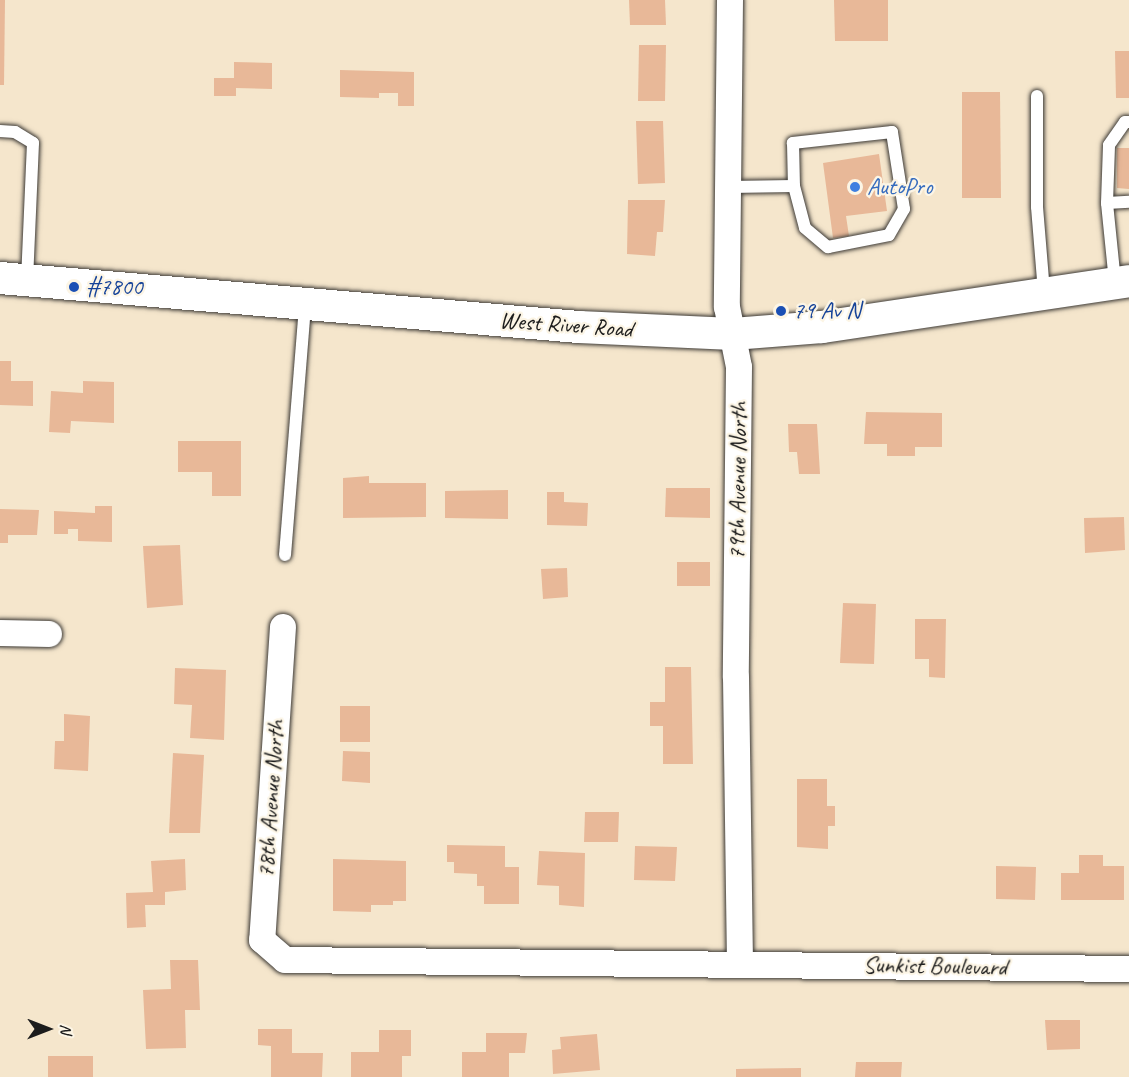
<!DOCTYPE html>
<style>
body{margin:0}
#map{position:relative;width:1129px;height:1077px;overflow:hidden;background:#f5e6cc;font-family:Caveat,sans-serif}
div>[style]{position:absolute}
.building>*{inset:0;background:#e8b898}
.roads{filter:drop-shadow(0 0 2px #3d3a36) drop-shadow(0 0 2px #3d3a36)}
.service>*{height:12px;margin:-6px;padding:0 6px;transform-origin:6px;border-radius:6px;background:#fff}
.minor>*{height:26px;margin:-13px;padding:0 13px;transform-origin:13px;border-radius:13px;background:#fff}
.tertiary>*{height:32px;margin:-16px;padding:0 16px;transform-origin:16px;border-radius:16px;background:#fff}
.dots>*{width:16px;height:16px;translate:-50% -50%;box-sizing:border-box;border:3px solid #fcf5e5;border-radius:50%}
span{translate:-50% -50%;white-space:nowrap;text-align:center;line-height:1.15;-webkit-text-stroke:4.5px #fcf5e5;paint-order:stroke}
.shop-label{font-size:24px;color:#366cbe}
.left{translate:0 -50%;text-align:left}
.transit-label{font-size:24px;color:#164399}
.street-label{font-size:24px;color:#1c1c1c}
.north{position:absolute;left:18px;top:999px;width:60px;height:60px;-webkit-text-stroke:4px #fcf5e5;paint-order:stroke;rotate:90deg;font-size:16px;font-weight:700;line-height:24px;text-align:center;color:#1c1c1c}
.north::after{content:'';display:block;margin:auto;width:21px;height:27px;background:#1c1c1c;clip-path:polygon(50% 0,100% 100%,50% 72%,0 100%)}
</style>
<div id="map">
<div class="building">
<i style="clip-path:polygon(0 0,5px 0,4px 85px,0 85px)"></i>
<i style="clip-path:polygon(629px 0,665px 0,666px 25px,630px 25px)"></i>
<i style="clip-path:polygon(834px 0,888px 0,888px 41px,835px 41px)"></i>
<i style="clip-path:polygon(639px 45px,666px 45px,665px 101px,638px 101px)"></i>
<i style="clip-path:polygon(1115px 51px,1129px 51px,1129px 98px,1116px 98px)"></i>
<i style="clip-path:polygon(234px 62px,272px 63px,272px 89px,236px 88px,236px 96px,214px 96px,214px 78px,234px 78px)"></i>
<i style="clip-path:polygon(340px 70px,414px 72px,414px 106px,398px 106px,398px 93px,379px 93px,379px 98px,340px 97px)"></i>
<i style="clip-path:polygon(962px 92px,1000px 92px,1001px 198px,962px 198px)"></i>
<i style="clip-path:polygon(636px 121px,663px 121px,665px 183px,638px 184px)"></i>
<i style="clip-path:polygon(1117px 148px,1129px 148px,1129px 189px,1117px 188px)"></i>
<i style="clip-path:polygon(879px 154px,887px 211px,846px 216px,849px 236px,833px 238px,823px 163px)"></i>
<i style="clip-path:polygon(628px 200px,665px 200px,663px 232px,657px 232px,655px 256px,627px 254px)"></i>
<i style="clip-path:polygon(0 361px,11px 361px,11px 381px,33px 381px,33px 406px,0 405px)"></i>
<i style="clip-path:polygon(83px 381px,114px 382px,114px 423px,71px 421px,70px 433px,49px 432px,51px 391px,83px 393px)"></i>
<i style="clip-path:polygon(866px 412px,942px 413px,942px 447px,915px 447px,915px 456px,887px 456px,887px 444px,864px 444px)"></i>
<i style="clip-path:polygon(788px 424px,817px 424px,820px 474px,799px 474px,797px 452px,789px 452px)"></i>
<i style="clip-path:polygon(178px 441px,241px 441px,241px 496px,212px 496px,212px 472px,178px 472px)"></i>
<i style="clip-path:polygon(369px 476px,369px 483px,426px 483px,426px 517px,343px 518px,343px 478px)"></i>
<i style="clip-path:polygon(666px 488px,710px 488px,710px 518px,665px 517px)"></i>
<i style="clip-path:polygon(508px 490px,508px 519px,445px 518px,445px 491px)"></i>
<i style="clip-path:polygon(547px 492px,564px 492px,564px 502px,588px 503px,587px 526px,547px 525px)"></i>
<i style="clip-path:polygon(95px 506px,112px 506px,112px 542px,78px 541px,78px 529px,68px 529px,68px 534px,54px 534px,54px 511px,95px 513px)"></i>
<i style="clip-path:polygon(0 509px,39px 510px,37px 535px,8px 535px,8px 543px,0 543px)"></i>
<i style="clip-path:polygon(1124px 517px,1125px 550px,1085px 553px,1084px 518px)"></i>
<i style="clip-path:polygon(180px 545px,183px 605px,147px 608px,143px 546px)"></i>
<i style="clip-path:polygon(677px 562px,710px 562px,710px 586px,677px 586px)"></i>
<i style="clip-path:polygon(567px 568px,568px 597px,543px 599px,541px 569px)"></i>
<i style="clip-path:polygon(843px 603px,876px 604px,874px 664px,840px 663px)"></i>
<i style="clip-path:polygon(915px 619px,946px 619px,945px 678px,929px 677px,929px 659px,915px 659px)"></i>
<i style="clip-path:polygon(665px 667px,691px 667px,693px 764px,663px 764px,663px 726px,650px 726px,650px 702px,665px 702px)"></i>
<i style="clip-path:polygon(175px 668px,226px 670px,224px 740px,190px 738px,192px 705px,174px 704px)"></i>
<i style="clip-path:polygon(340px 706px,370px 706px,370px 742px,340px 742px)"></i>
<i style="clip-path:polygon(64px 714px,90px 716px,88px 771px,54px 769px,55px 741px,64px 741px)"></i>
<i style="clip-path:polygon(343px 751px,370px 752px,370px 783px,342px 781px)"></i>
<i style="clip-path:polygon(173px 753px,204px 755px,200px 833px,169px 833px)"></i>
<i style="clip-path:polygon(797px 779px,827px 779px,827px 806px,835px 806px,835px 826px,828px 826px,828px 849px,797px 847px)"></i>
<i style="clip-path:polygon(585px 812px,619px 812px,618px 842px,584px 842px)"></i>
<i style="clip-path:polygon(447px 845px,505px 846px,505px 867px,519px 867px,519px 904px,484px 904px,484px 886px,477px 886px,477px 874px,454px 873px,454px 862px,447px 862px)"></i>
<i style="clip-path:polygon(635px 846px,677px 847px,675px 881px,634px 880px)"></i>
<i style="clip-path:polygon(539px 851px,585px 853px,584px 907px,559px 905px,559px 886px,537px 885px)"></i>
<i style="clip-path:polygon(1079px 855px,1103px 855px,1103px 866px,1124px 866px,1124px 900px,1061px 900px,1061px 873px,1079px 873px)"></i>
<i style="clip-path:polygon(185px 859px,186px 890px,165px 892px,165px 905px,145px 905px,146px 927px,127px 928px,126px 893px,153px 892px,151px 861px)"></i>
<i style="clip-path:polygon(333px 859px,406px 861px,406px 901px,393px 901px,393px 905px,371px 905px,371px 912px,333px 911px)"></i>
<i style="clip-path:polygon(996px 866px,1036px 867px,1035px 900px,996px 899px)"></i>
<i style="clip-path:polygon(170px 960px,198px 960px,200px 1010px,185px 1010px,186px 1048px,146px 1049px,143px 990px,171px 989px)"></i>
<i style="clip-path:polygon(1045px 1020px,1080px 1020px,1080px 1049px,1047px 1050px)"></i>
<i style="clip-path:polygon(258px 1029px,292px 1029px,292px 1053px,323px 1053px,322px 1077px,271px 1077px,271px 1046px,258px 1045px)"></i>
<i style="clip-path:polygon(379px 1030px,411px 1030px,411px 1056px,402px 1056px,402px 1077px,351px 1077px,351px 1052px,379px 1052px)"></i>
<i style="clip-path:polygon(486px 1033px,527px 1033px,525px 1053px,509px 1053px,509px 1077px,462px 1077px,462px 1052px,486px 1052px)"></i>
<i style="clip-path:polygon(597px 1034px,600px 1070px,553px 1074px,552px 1050px,561px 1049px,560px 1037px)"></i>
<i style="clip-path:polygon(48px 1056px,93px 1056px,93px 1077px,48px 1077px)"></i>
<i style="clip-path:polygon(856px 1062px,902px 1062px,901px 1077px,855px 1077px)"></i>
<i style="clip-path:polygon(801px 1068px,801px 1077px,736px 1077px,736px 1069px)"></i>
</div>
<div class="roads">
<div class="service">
<i style="left:1037px;top:96px;width:111px;rotate:90deg"></i>
<i style="left:1037px;top:207px;width:86px;rotate:85.3deg"></i>
<i style="left:0;top:131px;width:15px;rotate:4deg"></i>
<i style="left:15px;top:132px;width:21px;rotate:31deg"></i>
<i style="left:33px;top:143px;width:136px;rotate:92.5deg"></i>
<i style="left:729px;top:187px;width:65px;rotate:-0.9deg"></i>
<i style="left:794px;top:186px;width:43px;rotate:75.3deg"></i>
<i style="left:805px;top:228px;width:30px;rotate:40deg"></i>
<i style="left:828px;top:247px;width:62px;rotate:-11.1deg"></i>
<i style="left:889px;top:235px;width:30px;rotate:-60deg"></i>
<i style="left:904px;top:209px;width:78px;rotate:-98.9deg"></i>
<i style="left:892px;top:132px;width:100px;rotate:173.7deg"></i>
<i style="left:793px;top:143px;width:43px;rotate:88.7deg"></i>
<i style="left:1107px;top:203px;width:22px;rotate:-3deg"></i>
<i style="left:1115px;top:282px;width:79px;rotate:-95.8deg"></i>
<i style="left:1107px;top:203px;width:58px;rotate:-88deg"></i>
<i style="left:1109px;top:145px;width:28px;rotate:-55deg"></i>
<i style="left:1125px;top:122px;width:4px"></i>
<i style="left:285px;top:555px;width:251px;rotate:-85.4deg"></i>
</div>
<div class="minor">
<i style="left:730px;top:0;width:307px;rotate:90.6deg"></i>
<i style="left:727px;top:307px;width:61px;rotate:78.7deg"></i>
<i style="left:739px;top:367px;width:310px;rotate:90.6deg"></i>
<i style="left:736px;top:677px;width:286px;rotate:89.2deg"></i>
<i style="left:283px;top:627px;width:314px;rotate:93.8deg"></i>
<i style="left:262px;top:940px;width:30px;rotate:41deg"></i>
<i style="left:285px;top:960px;width:844px;rotate:0.61deg"></i>
<i style="left:0;top:633px;width:49px;rotate:1.2deg"></i>
</div>
<div class="tertiary">
<i style="left:0;top:278px;width:581px;rotate:4.84deg"></i>
<i style="left:579px;top:327px;width:154px;rotate:2.6deg"></i>
<i style="left:733px;top:334px;width:89px;rotate:-4.5deg"></i>
<i style="left:822px;top:327px;width:310px;rotate:-8.5deg"></i>
</div>
</div>
<div class="dots">
<i style="left:855px;top:187px;background:#3f7fe0"></i>
<i style="left:74px;top:287px;background:#1a4fb4"></i>
<i style="left:781px;top:311px;background:#1a4fb4"></i>
</div>
<div class="shop-label">
<span class="left" style="left:867px;top:187px">AutoPro</span>
</div>
<div class="transit-label">
<span class="left" style="left:86px;top:287px">#7800</span>
<span class="left" style="left:793px;top:311px">79 Av N</span>
</div>
<div class="street-label">
<span style="left:566px;top:325px;rotate:4deg">West River Road</span>
<span style="left:738px;top:481px;rotate:-89deg">79th Avenue North</span>
<span style="left:271px;top:799px;rotate:-86deg">78th Avenue North</span>
<span style="left:935px;top:966px;rotate:1deg">Sunkist Boulevard</span>
</div>
<div class="north">N</div>
</div>
